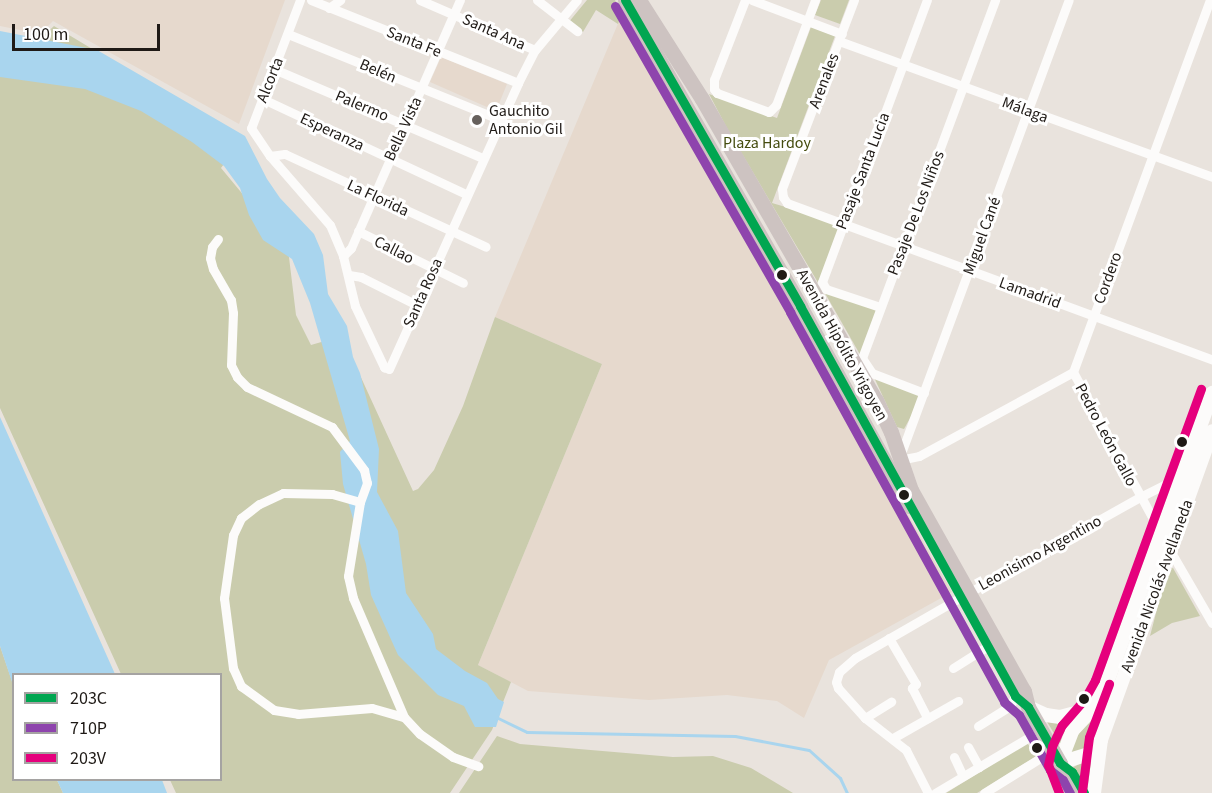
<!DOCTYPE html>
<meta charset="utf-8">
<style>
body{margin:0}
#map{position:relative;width:1212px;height:793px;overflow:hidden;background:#e9e3dd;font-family:"Source Sans 3",sans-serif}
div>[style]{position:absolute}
.built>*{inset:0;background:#e6d9cd}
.green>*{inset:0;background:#caccad}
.water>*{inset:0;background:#a9d5ee}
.stream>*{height:3px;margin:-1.5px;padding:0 1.5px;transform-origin:1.5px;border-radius:1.5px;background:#a9d5ee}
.minor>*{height:9px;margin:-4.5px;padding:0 4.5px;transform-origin:4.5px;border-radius:4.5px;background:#fcfbfa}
.secondary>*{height:14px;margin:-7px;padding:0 7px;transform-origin:7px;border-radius:7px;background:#fcfbfa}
.primary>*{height:15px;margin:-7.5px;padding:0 7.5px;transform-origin:7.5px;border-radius:7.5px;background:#cdc3c1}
.bus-1>*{height:9px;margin:-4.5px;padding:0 4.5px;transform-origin:4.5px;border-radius:4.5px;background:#00a651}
.bus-2>*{height:9px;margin:-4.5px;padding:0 4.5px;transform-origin:4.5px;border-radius:4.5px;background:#8e44ad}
.bus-3>*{height:9px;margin:-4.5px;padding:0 4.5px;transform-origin:4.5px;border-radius:4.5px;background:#e5007d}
.dots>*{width:16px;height:16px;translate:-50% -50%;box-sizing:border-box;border:3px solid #fff;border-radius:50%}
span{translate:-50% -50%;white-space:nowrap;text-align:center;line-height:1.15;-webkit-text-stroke:6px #fff;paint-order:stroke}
.street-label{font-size:16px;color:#1f1a16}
.poi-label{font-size:16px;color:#1f1a16}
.left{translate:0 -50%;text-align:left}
.park-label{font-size:16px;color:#444c0e}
.legend{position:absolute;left:12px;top:673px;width:210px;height:108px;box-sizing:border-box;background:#fff;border:2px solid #a5a3a2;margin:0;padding:8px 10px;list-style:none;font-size:18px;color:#1f1a16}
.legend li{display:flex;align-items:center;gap:12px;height:30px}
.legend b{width:30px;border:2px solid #a5a3a2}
.scale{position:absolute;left:12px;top:24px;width:148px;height:27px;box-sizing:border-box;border:3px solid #1f1a16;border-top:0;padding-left:8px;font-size:18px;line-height:21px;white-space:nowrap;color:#1f1a16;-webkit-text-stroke:4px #fff;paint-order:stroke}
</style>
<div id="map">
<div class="built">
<i style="clip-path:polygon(0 0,285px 0,239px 124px,53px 21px,40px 34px,0 26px)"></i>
<i style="clip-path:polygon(622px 14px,952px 592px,829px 660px,804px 718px,777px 701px,727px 695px,649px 700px,528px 691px,478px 665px,602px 364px,495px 317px)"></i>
<i style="clip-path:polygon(441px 57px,507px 84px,496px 111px,430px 82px)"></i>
</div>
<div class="green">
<i style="clip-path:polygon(587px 0,615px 0,622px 14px,618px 24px,596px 10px,583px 32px,568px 23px)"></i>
<i style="clip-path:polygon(821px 0,849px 0,840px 24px,815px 15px)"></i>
<i style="clip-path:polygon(54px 26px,242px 139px,221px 168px,288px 249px,296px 315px,311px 345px,342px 336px,413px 491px,418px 489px,434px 470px,463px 406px,495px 317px,602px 364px,478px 665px,511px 682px,492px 730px,450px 793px,176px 793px,170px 780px,220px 780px,220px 674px,121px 674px,0 408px,0 32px,39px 40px)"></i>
<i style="clip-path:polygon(811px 27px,835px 36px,772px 203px,843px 224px,820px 286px,728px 130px,709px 94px,777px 118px)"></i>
<i style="clip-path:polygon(822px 288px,880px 307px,862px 358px)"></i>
<i style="clip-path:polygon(872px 373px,924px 393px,904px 429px,897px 427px)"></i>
<i style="clip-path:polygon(1173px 568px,1200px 616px,1172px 623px,1150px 636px,1167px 571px)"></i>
<i style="clip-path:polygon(0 646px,13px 684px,14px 780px,57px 780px,63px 793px,0 793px)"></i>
<i style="clip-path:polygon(1110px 692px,1092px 741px,1087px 749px,1067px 756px,1071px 742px,1102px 707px)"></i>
<i style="clip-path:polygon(1046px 720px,1073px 724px,1062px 735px,1061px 745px)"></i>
<i style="clip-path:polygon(497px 736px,520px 744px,673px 757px,713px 756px,751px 768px,793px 793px,459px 793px)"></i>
<i style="clip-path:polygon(1027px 743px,1036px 754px,1035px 757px,977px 793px,946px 793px)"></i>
<i style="clip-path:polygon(1093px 756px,1089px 793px,1087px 793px,1072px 768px)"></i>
</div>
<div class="water">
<i style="clip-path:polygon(0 31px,97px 50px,245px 136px,267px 179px,280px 198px,314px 234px,323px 255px,328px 294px,347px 326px,353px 357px,360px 373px,379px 449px,377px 492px,398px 531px,406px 593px,433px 634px,436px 649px,465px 671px,487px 683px,498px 699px,504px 702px,496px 727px,475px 727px,464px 706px,438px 695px,398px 655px,371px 595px,366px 564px,343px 484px,340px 452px,350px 441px,310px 303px,292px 259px,263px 240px,249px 215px,240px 188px,224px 166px,192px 142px,141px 111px,85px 89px,0 77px)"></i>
<i style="clip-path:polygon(0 417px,26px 475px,115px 674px,14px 674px,13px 684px,12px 682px,0 646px)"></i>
<i style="clip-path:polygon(57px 780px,162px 780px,167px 793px,63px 793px)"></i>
</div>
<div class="stream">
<i style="left:496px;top:717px;width:34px;rotate:26deg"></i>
<i style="left:527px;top:732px;width:208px;rotate:1.1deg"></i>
<i style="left:735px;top:736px;width:75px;rotate:10.7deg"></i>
<i style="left:809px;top:750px;width:42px;rotate:42.1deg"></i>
<i style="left:840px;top:778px;width:17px;rotate:65deg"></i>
</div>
<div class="minor">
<i style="left:300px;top:0;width:137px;rotate:110.9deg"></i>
<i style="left:251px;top:128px;width:34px;rotate:56deg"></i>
<i style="left:270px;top:156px;width:91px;rotate:49deg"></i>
<i style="left:330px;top:225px;width:34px;rotate:67deg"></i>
<i style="left:343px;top:256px;width:51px;rotate:76.5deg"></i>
<i style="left:355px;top:306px;width:68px;rotate:64.6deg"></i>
<i style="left:384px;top:367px;width:5px;rotate:22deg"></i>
<i style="left:389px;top:369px;width:314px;rotate:-65.7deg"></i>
<i style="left:518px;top:83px;width:37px;rotate:-63deg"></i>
<i style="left:535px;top:50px;width:65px;rotate:-50deg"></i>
<i style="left:311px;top:0;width:223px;rotate:21.8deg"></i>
<i style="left:420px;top:0;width:125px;rotate:23.5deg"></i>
<i style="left:537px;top:0;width:51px;rotate:37.8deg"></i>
<i style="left:745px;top:0;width:86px;rotate:111.2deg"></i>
<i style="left:714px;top:80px;width:9px;rotate:90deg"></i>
<i style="left:714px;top:89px;width:5px;rotate:53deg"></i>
<i style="left:717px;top:93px;width:55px;rotate:20.1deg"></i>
<i style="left:769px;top:112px;width:10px;rotate:-45deg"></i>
<i style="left:776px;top:105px;width:112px;rotate:-69.6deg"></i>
<i style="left:752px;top:0;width:96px;rotate:20.7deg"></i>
<i style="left:854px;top:0;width:202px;rotate:110.9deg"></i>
<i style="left:782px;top:189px;width:8px;rotate:83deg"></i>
<i style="left:783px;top:197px;width:7px;rotate:56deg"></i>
<i style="left:787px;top:203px;width:453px;rotate:20.2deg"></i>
<i style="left:329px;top:8px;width:14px;rotate:-36deg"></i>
<i style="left:288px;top:34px;width:230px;rotate:22deg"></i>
<i style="left:839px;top:41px;width:397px;rotate:20deg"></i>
<i style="left:274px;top:69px;width:227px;rotate:23.1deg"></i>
<i style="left:263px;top:99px;width:224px;rotate:25.1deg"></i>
<i style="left:270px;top:156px;width:15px;rotate:-8deg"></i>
<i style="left:285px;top:154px;width:221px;rotate:24.8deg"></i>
<i style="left:358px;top:231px;width:117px;rotate:26.3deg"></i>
<i style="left:218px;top:239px;width:10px;rotate:127deg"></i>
<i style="left:212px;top:247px;width:11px;rotate:100deg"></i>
<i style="left:210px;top:258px;width:11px;rotate:75deg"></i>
<i style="left:213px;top:269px;width:36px;rotate:60deg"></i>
<i style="left:231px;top:300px;width:13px;rotate:81deg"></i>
<i style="left:233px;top:313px;width:52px;rotate:92.2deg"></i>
<i style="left:231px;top:365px;width:13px;rotate:63deg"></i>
<i style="left:237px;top:377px;width:14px;rotate:45deg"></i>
<i style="left:247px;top:387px;width:94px;rotate:25.2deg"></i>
<i style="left:332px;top:427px;width:54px;rotate:53.3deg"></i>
<i style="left:364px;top:470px;width:13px;rotate:77deg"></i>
<i style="left:367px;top:483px;width:20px;rotate:110deg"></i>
<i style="left:360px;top:502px;width:75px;rotate:99.2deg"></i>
<i style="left:348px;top:576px;width:23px;rotate:77deg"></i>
<i style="left:353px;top:598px;width:129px;rotate:66.8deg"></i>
<i style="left:404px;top:717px;width:23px;rotate:47deg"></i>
<i style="left:420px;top:734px;width:40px;rotate:34.9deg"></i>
<i style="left:453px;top:757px;width:27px;rotate:20deg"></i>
<i style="left:343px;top:256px;width:11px;rotate:-45deg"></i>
<i style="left:351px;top:248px;width:271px;rotate:-66.3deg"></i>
<i style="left:349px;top:275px;width:12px;rotate:9deg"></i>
<i style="left:361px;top:277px;width:63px;rotate:26.6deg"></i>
<i style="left:880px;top:307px;width:57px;rotate:-161.6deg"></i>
<i style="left:826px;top:289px;width:8px;rotate:-120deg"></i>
<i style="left:822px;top:282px;width:301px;rotate:-69.6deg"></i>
<i style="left:1073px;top:372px;width:186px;rotate:61.4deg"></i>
<i style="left:924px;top:393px;width:56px;rotate:-159deg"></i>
<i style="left:872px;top:373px;width:18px;rotate:-124deg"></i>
<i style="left:862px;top:358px;width:382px;rotate:-69.6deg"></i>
<i style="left:900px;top:456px;width:486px;rotate:-69.7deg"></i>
<i style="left:899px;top:460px;width:20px;rotate:-11deg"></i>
<i style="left:919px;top:456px;width:175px;rotate:-28.6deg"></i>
<i style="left:1073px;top:372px;width:396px;rotate:-69.8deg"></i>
<i style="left:360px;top:502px;width:29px;rotate:-164deg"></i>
<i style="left:332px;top:494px;width:49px;rotate:-178.8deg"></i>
<i style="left:283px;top:493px;width:26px;rotate:155deg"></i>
<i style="left:259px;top:504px;width:23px;rotate:142deg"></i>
<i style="left:241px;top:518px;width:19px;rotate:115deg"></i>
<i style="left:233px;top:535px;width:64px;rotate:98.1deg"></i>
<i style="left:224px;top:598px;width:71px;rotate:82.7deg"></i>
<i style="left:233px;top:668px;width:20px;rotate:66deg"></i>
<i style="left:241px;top:686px;width:41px;rotate:36deg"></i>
<i style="left:274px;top:710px;width:24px;rotate:9deg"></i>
<i style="left:298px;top:714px;width:74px;rotate:-4.6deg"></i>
<i style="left:372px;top:708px;width:33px;rotate:16deg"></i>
<i style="left:1168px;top:547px;width:88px;rotate:59.9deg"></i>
<i style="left:889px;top:638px;width:53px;rotate:59.6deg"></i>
<i style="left:916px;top:684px;width:6px;rotate:135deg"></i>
<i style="left:912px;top:688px;width:34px;rotate:63deg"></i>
<i style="left:953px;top:668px;width:41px;rotate:-32.2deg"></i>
<i style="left:865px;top:718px;width:31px;rotate:-32deg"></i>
<i style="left:978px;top:726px;width:38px;rotate:-32deg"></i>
<i style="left:1010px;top:706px;width:11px;rotate:-63deg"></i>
<i style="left:893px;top:738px;width:75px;rotate:-29.6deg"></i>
<i style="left:968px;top:747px;width:23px;rotate:61deg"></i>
<i style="left:954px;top:757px;width:21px;rotate:65deg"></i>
<i style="left:928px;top:793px;width:48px;rotate:-117.1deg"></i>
<i style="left:906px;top:750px;width:52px;rotate:-142deg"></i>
<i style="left:865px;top:718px;width:40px;rotate:-132deg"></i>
<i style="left:838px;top:688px;width:6px;rotate:-108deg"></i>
<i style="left:836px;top:682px;width:10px;rotate:-73deg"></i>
<i style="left:839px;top:672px;width:21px;rotate:-41deg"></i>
<i style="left:855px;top:658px;width:122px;rotate:-29.9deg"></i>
<i style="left:961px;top:597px;width:205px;rotate:-29.2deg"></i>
<i style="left:1140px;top:497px;width:49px;rotate:-26.6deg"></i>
<i style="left:935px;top:793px;width:123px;rotate:-30.7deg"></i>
<i style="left:984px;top:793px;width:81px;rotate:-31.9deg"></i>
</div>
<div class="secondary">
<i style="left:1028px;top:707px;width:20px;rotate:24deg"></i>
<i style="left:1046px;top:715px;width:14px;rotate:8deg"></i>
<i style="left:1060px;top:717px;width:30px;rotate:-15deg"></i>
<i style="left:1101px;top:740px;width:18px;rotate:131deg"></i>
<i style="left:1089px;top:754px;width:30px;rotate:163deg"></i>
<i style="left:1060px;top:763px;width:34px;rotate:-69deg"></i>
<i style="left:1072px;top:731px;width:33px;rotate:-47deg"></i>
<i style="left:1094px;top:707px;width:25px;rotate:-61deg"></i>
<i style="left:1106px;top:685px;width:311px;rotate:-70deg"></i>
<i style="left:1094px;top:793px;width:53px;rotate:-82.5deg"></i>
<i style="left:1101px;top:740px;width:328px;rotate:-70.2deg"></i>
</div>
<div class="primary">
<i style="left:625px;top:0;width:353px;rotate:60.2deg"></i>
<i style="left:800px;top:306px;width:228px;rotate:61.4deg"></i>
<i style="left:639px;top:0;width:117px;rotate:57.5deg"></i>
<i style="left:702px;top:99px;width:348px;rotate:60deg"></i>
<i style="left:876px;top:400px;width:35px;rotate:65deg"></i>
<i style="left:891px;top:432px;width:61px;rotate:71deg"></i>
<i style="left:911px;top:490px;width:231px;rotate:60.7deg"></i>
<i style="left:1024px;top:691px;width:16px;rotate:76deg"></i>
<i style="left:1028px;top:707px;width:64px;rotate:60.3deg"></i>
<i style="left:1060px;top:763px;width:15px;rotate:74deg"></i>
<i style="left:1064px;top:777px;width:18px;rotate:61deg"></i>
</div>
<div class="bus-1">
<i style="left:625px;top:0;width:353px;rotate:60.2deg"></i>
<i style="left:800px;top:306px;width:445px;rotate:61.1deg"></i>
<i style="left:1015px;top:696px;width:17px;rotate:40deg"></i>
<i style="left:1028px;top:707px;width:64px;rotate:60.3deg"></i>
<i style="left:1060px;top:763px;width:15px;rotate:37deg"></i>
<i style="left:1072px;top:772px;width:24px;rotate:60deg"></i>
</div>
<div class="bus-2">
<i style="left:615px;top:6px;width:353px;rotate:60.2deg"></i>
<i style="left:790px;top:312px;width:445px;rotate:61.2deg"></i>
<i style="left:1004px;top:702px;width:20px;rotate:41deg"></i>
<i style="left:1019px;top:715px;width:63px;rotate:60.6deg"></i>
<i style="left:1050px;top:770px;width:16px;rotate:38deg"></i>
<i style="left:1063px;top:780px;width:15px;rotate:62deg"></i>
</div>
<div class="bus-3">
<i style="left:1082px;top:791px;width:54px;rotate:-82.6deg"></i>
<i style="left:1089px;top:737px;width:57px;rotate:-69.3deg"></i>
<i style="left:1059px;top:793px;width:30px;rotate:-111deg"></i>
<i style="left:1048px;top:765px;width:19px;rotate:-78deg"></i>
<i style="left:1052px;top:746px;width:23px;rotate:-65deg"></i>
<i style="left:1062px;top:725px;width:33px;rotate:-49deg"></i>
<i style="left:1084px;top:700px;width:23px;rotate:-61deg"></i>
<i style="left:1095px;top:680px;width:310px;rotate:-70deg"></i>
</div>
<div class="dots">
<i style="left:477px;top:120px;background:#66605c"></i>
<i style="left:782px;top:275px;background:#1f1a16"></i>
<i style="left:1182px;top:442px;background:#1f1a16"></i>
<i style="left:904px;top:495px;background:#1f1a16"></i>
<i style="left:1084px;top:699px;background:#1f1a16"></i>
<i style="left:1037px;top:748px;background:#1f1a16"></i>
</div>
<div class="street-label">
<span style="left:494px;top:32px;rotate:24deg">Santa Ana</span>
<span style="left:414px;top:42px;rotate:22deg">Santa Fe</span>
<span style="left:378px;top:71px;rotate:23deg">Belén</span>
<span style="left:270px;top:80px;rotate:-68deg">Alcorta</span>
<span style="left:824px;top:81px;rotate:-69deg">Arenales</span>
<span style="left:362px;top:106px;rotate:23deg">Palermo</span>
<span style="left:1025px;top:110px;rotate:20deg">Málaga</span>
<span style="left:403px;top:129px;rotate:-65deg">Bella Vista</span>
<span style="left:332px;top:132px;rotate:25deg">Esperanza</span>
<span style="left:863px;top:171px;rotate:-69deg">Pasaje Santa Lucia</span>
<span style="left:378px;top:198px;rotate:25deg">La Florida</span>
<span style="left:916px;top:213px;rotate:-69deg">Pasaje De Los Niños</span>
<span style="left:982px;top:236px;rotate:-70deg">Miguel Cané</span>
<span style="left:394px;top:250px;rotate:27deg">Callao</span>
<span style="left:1108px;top:278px;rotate:-70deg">Cordero</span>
<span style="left:423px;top:293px;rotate:-66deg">Santa Rosa</span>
<span style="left:1030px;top:293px;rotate:20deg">Lamadrid</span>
<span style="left:842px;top:345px;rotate:61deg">Avenida Hipólito Yrigoyen</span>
<span style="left:1106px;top:435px;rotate:62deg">Pedro León Gallo</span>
<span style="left:1040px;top:553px;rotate:-29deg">Leonisimo Argentino</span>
<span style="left:1157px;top:586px;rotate:-70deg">Avenida Nicolás Avellaneda</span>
</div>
<div class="poi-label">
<span class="left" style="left:489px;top:120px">Gauchito<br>Antonio Gil</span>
</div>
<div class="park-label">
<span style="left:767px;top:143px">Plaza Hardoy</span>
</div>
<ul class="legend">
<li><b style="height:8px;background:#00a651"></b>203C</li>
<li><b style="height:8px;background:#8e44ad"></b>710P</li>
<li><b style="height:8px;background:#e5007d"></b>203V</li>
</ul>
<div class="scale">100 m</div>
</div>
